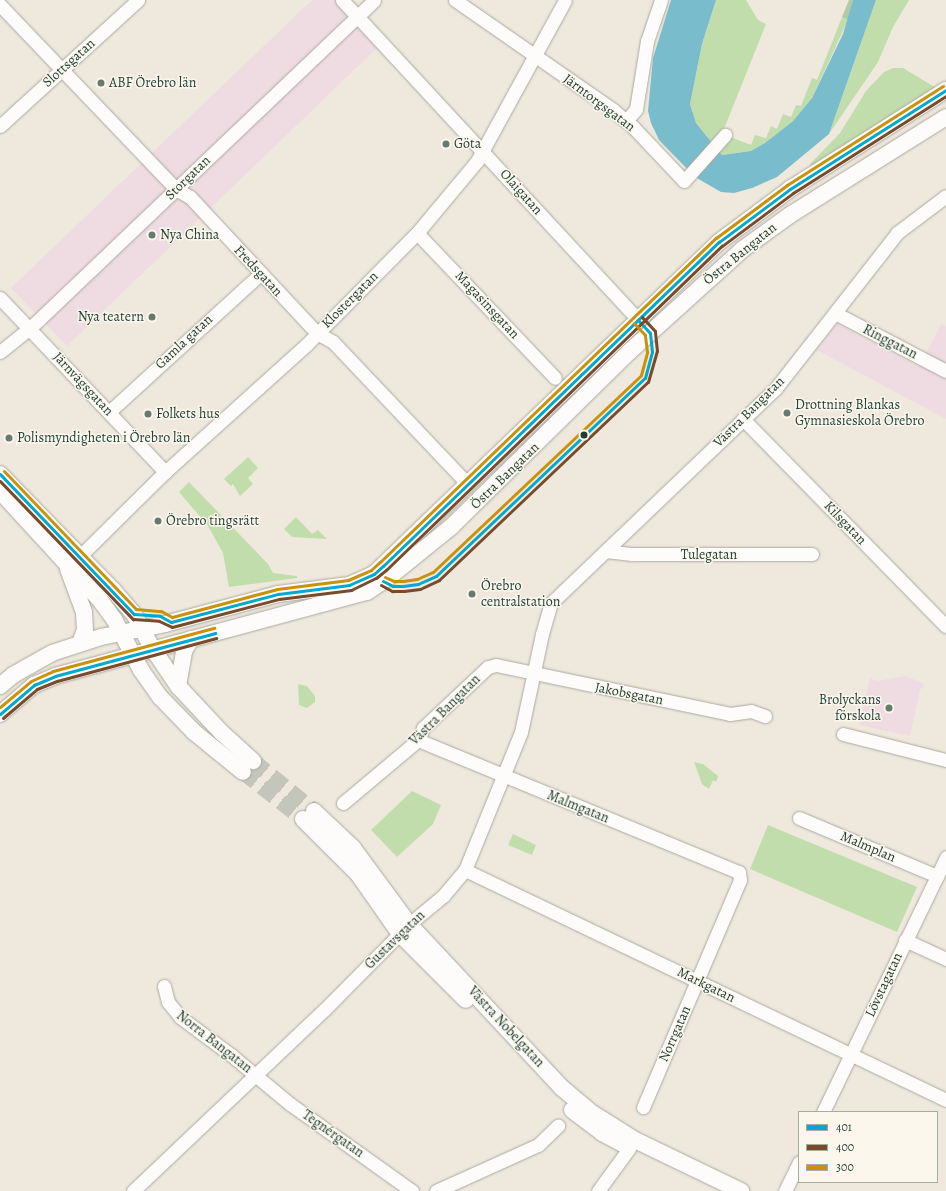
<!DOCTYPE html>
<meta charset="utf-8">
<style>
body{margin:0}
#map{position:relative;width:946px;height:1191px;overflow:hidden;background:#efe8dd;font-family:Alegreya,serif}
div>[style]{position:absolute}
.built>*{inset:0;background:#efdbe2}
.green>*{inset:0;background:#c2ddac}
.forest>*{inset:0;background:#b1cca2}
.water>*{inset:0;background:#79bdcd}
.major-tunnel>*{height:16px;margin-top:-8px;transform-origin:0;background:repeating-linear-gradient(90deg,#c5c6bb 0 16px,transparent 0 24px)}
.roads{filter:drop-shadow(0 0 1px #a9a9a1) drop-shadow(0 0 1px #a9a9a1)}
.minor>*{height:13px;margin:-6.5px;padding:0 6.5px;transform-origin:6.5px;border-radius:6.5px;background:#fdfcfa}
.major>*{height:16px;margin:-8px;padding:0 8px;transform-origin:8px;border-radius:8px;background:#fdfcfa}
.bus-1>*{height:3px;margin:-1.5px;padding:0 1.5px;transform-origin:1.5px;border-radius:1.5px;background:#00a9ce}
.bus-2>*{height:3px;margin:-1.5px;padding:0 1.5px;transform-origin:1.5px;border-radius:1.5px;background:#7a4b2a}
.bus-3>*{height:3px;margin:-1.5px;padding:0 1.5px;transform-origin:1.5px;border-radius:1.5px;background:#cc910a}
.dots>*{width:11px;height:11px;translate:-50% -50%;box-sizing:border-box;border:2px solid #fbf7ec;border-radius:50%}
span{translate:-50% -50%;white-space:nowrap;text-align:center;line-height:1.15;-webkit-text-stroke:3px #fbf7ec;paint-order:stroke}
.street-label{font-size:14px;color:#1f3d34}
.poi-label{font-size:14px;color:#1f3d34}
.left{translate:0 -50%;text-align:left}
.right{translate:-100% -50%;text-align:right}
.legend{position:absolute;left:798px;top:1111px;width:140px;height:72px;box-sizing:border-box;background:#fbf7ec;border:1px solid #a3ada2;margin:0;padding:5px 7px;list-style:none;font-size:12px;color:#1f3d34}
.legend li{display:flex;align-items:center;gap:8px;height:20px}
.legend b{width:20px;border:1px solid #a3ada2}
</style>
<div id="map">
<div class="built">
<i style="clip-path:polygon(312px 0,335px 0,379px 46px,67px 346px,11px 288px)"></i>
<i style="clip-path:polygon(837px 324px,919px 367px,941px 324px,946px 326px,946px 419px,817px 350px)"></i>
<i style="clip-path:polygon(906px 676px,925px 684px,920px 690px,910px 736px,859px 725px,870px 678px,877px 681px)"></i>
</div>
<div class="green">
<i style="clip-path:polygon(716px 0,746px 0,758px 20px,766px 24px,724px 129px,733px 138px,751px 145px,755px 135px,766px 138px,771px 126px,777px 129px,783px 114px,791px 117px,796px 105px,801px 106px,812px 78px,817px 80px,842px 17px,848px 20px,812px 98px,793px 121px,765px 143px,751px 151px,722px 155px,696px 123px,690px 104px,702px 44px)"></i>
<i style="clip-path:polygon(876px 0,909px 0,893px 27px,878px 62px,829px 134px)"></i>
<i style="clip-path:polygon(893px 68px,903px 68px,938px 89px,812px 168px,810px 164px,840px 133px,866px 91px,884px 72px)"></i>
<i style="clip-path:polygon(248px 457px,258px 468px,248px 478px,253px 484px,240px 496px,233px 484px,231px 486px,224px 479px)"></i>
<i style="clip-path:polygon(189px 482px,268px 564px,273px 573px,297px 576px,297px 578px,229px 587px,223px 553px,208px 526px,179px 492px)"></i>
<i style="clip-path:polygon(296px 517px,312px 534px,318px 530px,327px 539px,292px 537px,284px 529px)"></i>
<i style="clip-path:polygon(298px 684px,307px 686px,315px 696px,315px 702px,307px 708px,299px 705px)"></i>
<i style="clip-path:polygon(694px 762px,703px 764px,718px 776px,716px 782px,713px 780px,709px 789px,702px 784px)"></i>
<i style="clip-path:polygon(412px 791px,441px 805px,433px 824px,397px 857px,371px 830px)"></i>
<i style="clip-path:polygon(768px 825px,917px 887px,897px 932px,750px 869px)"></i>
<i style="clip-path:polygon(513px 834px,536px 845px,532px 855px,508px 845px)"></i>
</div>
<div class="forest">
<i style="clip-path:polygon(849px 0,853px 0,848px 20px,842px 17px)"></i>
</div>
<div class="water">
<i style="clip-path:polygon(671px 0,716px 0,702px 44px,690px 104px,696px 123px,722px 155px,751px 151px,765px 143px,793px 121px,812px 98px,843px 34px,853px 0,876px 0,829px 134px,777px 177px,752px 188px,734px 193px,721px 192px,695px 177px,659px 140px,651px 123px,648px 111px,653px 58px)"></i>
</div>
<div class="major-tunnel">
<i style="left:253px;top:761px;width:79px;rotate:39.3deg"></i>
<i style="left:243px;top:772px;width:76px;rotate:38.1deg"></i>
</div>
<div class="roads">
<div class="minor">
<i style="left:342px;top:0;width:436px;rotate:47.2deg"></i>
<i style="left:455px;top:0;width:193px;rotate:34.8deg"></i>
<i style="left:613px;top:110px;width:26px;rotate:40deg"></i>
<i style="left:633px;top:127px;width:74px;rotate:46.6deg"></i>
<i style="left:684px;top:181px;width:62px;rotate:-48.3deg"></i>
<i style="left:0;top:5px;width:255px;rotate:46.3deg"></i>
<i style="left:176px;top:189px;width:16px;rotate:30deg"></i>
<i style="left:190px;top:197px;width:186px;rotate:47deg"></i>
<i style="left:317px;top:333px;width:18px;rotate:29deg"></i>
<i style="left:333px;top:342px;width:195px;rotate:46.5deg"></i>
<i style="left:626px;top:121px;width:16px;rotate:-50deg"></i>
<i style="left:636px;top:109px;width:69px;rotate:-80.8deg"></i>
<i style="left:647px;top:41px;width:43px;rotate:-71.1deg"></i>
<i style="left:0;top:126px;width:187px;rotate:-42.4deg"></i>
<i style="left:417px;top:233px;width:200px;rotate:46.4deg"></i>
<i style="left:0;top:298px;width:240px;rotate:46.5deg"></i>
<i style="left:835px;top:313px;width:125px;rotate:27.6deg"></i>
<i style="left:0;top:352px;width:38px;rotate:-39deg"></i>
<i style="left:30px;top:328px;width:475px;rotate:-43.6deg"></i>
<i style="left:109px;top:412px;width:205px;rotate:-42.4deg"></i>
<i style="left:743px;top:419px;width:290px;rotate:45.6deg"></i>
<i style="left:606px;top:551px;width:26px;rotate:7deg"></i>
<i style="left:632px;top:554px;width:180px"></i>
<i style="left:80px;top:556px;width:120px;rotate:-44.7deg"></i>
<i style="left:165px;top:472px;width:191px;rotate:-42deg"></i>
<i style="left:307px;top:344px;width:156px;rotate:-45.3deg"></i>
<i style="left:417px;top:233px;width:94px;rotate:-50.2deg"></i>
<i style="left:477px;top:161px;width:183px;rotate:-61.3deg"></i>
<i style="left:843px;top:734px;width:106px;rotate:14.2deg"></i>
<i style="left:418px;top:740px;width:347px;rotate:22.4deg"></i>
<i style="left:739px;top:872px;width:8px;rotate:83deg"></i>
<i style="left:740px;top:880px;width:247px;rotate:113.1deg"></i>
<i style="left:343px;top:803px;width:98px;rotate:-40deg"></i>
<i style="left:418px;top:740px;width:13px;rotate:-67deg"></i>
<i style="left:423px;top:728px;width:89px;rotate:-43.2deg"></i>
<i style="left:488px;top:667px;width:8px;rotate:-14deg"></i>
<i style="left:496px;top:665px;width:239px;rotate:11.8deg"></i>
<i style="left:730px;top:714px;width:21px;rotate:-8deg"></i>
<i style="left:751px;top:711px;width:15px;rotate:20deg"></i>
<i style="left:799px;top:818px;width:150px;rotate:22.8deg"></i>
<i style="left:465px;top:870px;width:533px;rotate:25.56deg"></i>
<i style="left:905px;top:940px;width:45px;rotate:24.9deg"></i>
<i style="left:164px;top:986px;width:16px;rotate:76deg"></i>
<i style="left:168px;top:1002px;width:19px;rotate:51deg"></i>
<i style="left:180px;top:1017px;width:64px;rotate:36.7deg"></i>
<i style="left:231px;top:1055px;width:77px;rotate:39.7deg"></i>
<i style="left:290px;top:1104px;width:150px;rotate:35.5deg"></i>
<i style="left:823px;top:1112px;width:283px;rotate:-64.2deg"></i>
<i style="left:133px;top:1191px;width:263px;rotate:-43.5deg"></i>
<i style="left:324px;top:1010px;width:121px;rotate:-45.3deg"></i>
<i style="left:409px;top:924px;width:44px;rotate:-39.5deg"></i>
<i style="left:443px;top:896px;width:34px;rotate:-50deg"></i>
<i style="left:465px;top:870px;width:149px;rotate:-67.9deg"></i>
<i style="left:521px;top:732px;width:100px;rotate:-77.9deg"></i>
<i style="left:542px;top:634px;width:32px;rotate:-74deg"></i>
<i style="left:551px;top:603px;width:311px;rotate:-43.7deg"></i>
<i style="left:776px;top:388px;width:197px;rotate:-52deg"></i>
<i style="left:897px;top:233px;width:61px;rotate:-37.1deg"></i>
<i style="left:436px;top:1191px;width:112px;rotate:-24.3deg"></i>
<i style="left:538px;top:1145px;width:28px;rotate:-44deg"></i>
<i style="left:598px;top:1191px;width:54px;rotate:-54deg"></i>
<i style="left:785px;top:1191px;width:32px;rotate:-64deg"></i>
</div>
<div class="major">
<i style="left:0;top:474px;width:162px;rotate:45.8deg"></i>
<i style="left:113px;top:590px;width:32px;rotate:49deg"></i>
<i style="left:134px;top:614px;width:40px;rotate:62deg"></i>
<i style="left:153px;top:649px;width:45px;rotate:56deg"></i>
<i style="left:178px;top:686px;width:64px;rotate:46.9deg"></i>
<i style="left:222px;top:733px;width:42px;rotate:42.1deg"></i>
<i style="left:0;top:491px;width:148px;rotate:47.5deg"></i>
<i style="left:100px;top:600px;width:24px;rotate:54deg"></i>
<i style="left:114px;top:619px;width:58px;rotate:62.1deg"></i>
<i style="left:141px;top:670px;width:33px;rotate:55deg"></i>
<i style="left:160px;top:697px;width:49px;rotate:45.8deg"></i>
<i style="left:194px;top:732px;width:63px;rotate:39.2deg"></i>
<i style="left:68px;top:569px;width:46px;rotate:69.6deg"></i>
<i style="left:84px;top:612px;width:18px;rotate:87deg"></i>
<i style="left:85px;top:630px;width:14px;rotate:111deg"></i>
<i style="left:0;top:686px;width:17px;rotate:-40deg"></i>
<i style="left:13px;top:675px;width:45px;rotate:-29.4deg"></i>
<i style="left:52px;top:653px;width:52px;rotate:-18.1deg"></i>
<i style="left:101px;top:637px;width:65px;rotate:-11.5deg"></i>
<i style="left:165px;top:624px;width:117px;rotate:-14.9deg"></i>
<i style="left:278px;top:594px;width:72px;rotate:-7.2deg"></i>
<i style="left:349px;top:585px;width:27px;rotate:-24deg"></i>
<i style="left:374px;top:574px;width:479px;rotate:-43.9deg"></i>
<i style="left:719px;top:242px;width:89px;rotate:-36.7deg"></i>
<i style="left:790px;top:189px;width:185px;rotate:-32.4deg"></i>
<i style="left:178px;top:686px;width:36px;rotate:-80deg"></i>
<i style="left:184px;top:651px;width:14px;rotate:-60deg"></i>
<i style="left:0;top:714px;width:45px;rotate:-40.5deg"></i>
<i style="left:34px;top:685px;width:23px;rotate:-23deg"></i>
<i style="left:55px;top:676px;width:323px;rotate:-15.1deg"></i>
<i style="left:367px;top:592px;width:25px;rotate:-34deg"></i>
<i style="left:388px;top:578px;width:81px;rotate:-39deg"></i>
<i style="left:451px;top:527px;width:250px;rotate:-44.5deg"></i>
<i style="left:629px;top:352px;width:154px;rotate:-42.1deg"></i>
<i style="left:743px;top:249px;width:58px;rotate:-35.9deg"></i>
<i style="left:790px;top:215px;width:184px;rotate:-32.1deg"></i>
<i style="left:314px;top:811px;width:54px;rotate:43.5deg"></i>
<i style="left:353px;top:848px;width:94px;rotate:53.6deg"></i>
<i style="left:409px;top:924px;width:224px;rotate:47deg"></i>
<i style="left:562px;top:1088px;width:35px;rotate:40deg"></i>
<i style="left:589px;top:1111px;width:54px;rotate:32.2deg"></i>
<i style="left:635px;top:1140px;width:118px;rotate:25.7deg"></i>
<i style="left:303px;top:819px;width:78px;rotate:45deg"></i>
<i style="left:358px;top:874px;width:73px;rotate:55deg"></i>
<i style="left:400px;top:934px;width:93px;rotate:45deg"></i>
<i style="left:572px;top:1110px;width:38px;rotate:37deg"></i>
<i style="left:602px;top:1133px;width:26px;rotate:28deg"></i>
</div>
</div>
<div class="bus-1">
<i style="left:0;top:474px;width:194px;rotate:46.3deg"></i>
<i style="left:134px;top:614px;width:26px;rotate:4deg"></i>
<i style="left:160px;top:616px;width:13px;rotate:29deg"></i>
<i style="left:171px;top:622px;width:111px;rotate:-14.7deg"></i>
<i style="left:278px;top:594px;width:72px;rotate:-7.2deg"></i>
<i style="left:349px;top:585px;width:27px;rotate:-24deg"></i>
<i style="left:374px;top:574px;width:12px;rotate:-42deg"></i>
<i style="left:383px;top:566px;width:467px;rotate:-44deg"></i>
<i style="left:719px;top:242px;width:89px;rotate:-36.7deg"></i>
<i style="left:790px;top:189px;width:185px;rotate:-32.4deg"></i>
<i style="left:383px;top:581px;width:11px;rotate:27deg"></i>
<i style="left:393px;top:586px;width:10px"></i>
<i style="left:403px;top:586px;width:15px;rotate:-8deg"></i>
<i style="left:418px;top:584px;width:20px;rotate:-24deg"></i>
<i style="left:436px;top:576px;width:288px;rotate:-43.5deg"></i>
<i style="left:645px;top:378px;width:27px;rotate:-75deg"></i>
<i style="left:652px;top:352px;width:19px;rotate:-96deg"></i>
<i style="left:650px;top:333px;width:18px;rotate:-133deg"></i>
<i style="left:0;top:714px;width:45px;rotate:-40.5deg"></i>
<i style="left:34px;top:685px;width:23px;rotate:-23deg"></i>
<i style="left:55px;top:676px;width:166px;rotate:-15deg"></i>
</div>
<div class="bus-2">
<i style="left:0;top:481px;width:192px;rotate:46.1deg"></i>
<i style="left:133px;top:619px;width:26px;rotate:4deg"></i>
<i style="left:159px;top:621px;width:14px;rotate:25deg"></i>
<i style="left:172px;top:627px;width:111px;rotate:-14.7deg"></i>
<i style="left:279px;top:599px;width:73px;rotate:-7.1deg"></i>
<i style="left:351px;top:590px;width:28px;rotate:-26deg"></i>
<i style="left:376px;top:578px;width:13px;rotate:-39deg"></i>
<i style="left:386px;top:570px;width:467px;rotate:-44deg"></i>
<i style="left:722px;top:246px;width:89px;rotate:-36.7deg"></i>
<i style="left:793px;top:193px;width:181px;rotate:-32.4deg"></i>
<i style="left:381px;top:585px;width:13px;rotate:29deg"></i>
<i style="left:392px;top:591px;width:12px"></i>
<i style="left:404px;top:591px;width:16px;rotate:-7deg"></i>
<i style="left:420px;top:589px;width:21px;rotate:-25deg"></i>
<i style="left:439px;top:580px;width:288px;rotate:-43.5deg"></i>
<i style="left:648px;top:382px;width:32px;rotate:-74deg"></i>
<i style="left:657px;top:351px;width:20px;rotate:-96deg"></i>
<i style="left:655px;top:331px;width:19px;rotate:-133deg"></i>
<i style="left:3px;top:718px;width:45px;rotate:-40.5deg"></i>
<i style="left:37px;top:689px;width:22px;rotate:-22deg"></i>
<i style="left:57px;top:681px;width:165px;rotate:-15.1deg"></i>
</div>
<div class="bus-3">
<i style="left:4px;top:471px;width:191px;rotate:46.3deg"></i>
<i style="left:136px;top:609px;width:25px;rotate:5deg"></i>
<i style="left:161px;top:611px;width:13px;rotate:29deg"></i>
<i style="left:172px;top:617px;width:109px;rotate:-14.9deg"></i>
<i style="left:277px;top:589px;width:72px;rotate:-7.2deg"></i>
<i style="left:348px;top:580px;width:25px;rotate:-23deg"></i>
<i style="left:371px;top:570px;width:12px;rotate:-42deg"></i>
<i style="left:380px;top:562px;width:467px;rotate:-44deg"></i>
<i style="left:716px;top:238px;width:89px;rotate:-36.7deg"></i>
<i style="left:787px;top:185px;width:185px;rotate:-32.4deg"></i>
<i style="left:385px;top:577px;width:10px;rotate:24deg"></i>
<i style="left:394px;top:581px;width:9px"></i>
<i style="left:403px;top:581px;width:14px;rotate:-8deg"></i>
<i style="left:417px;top:579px;width:17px;rotate:-24deg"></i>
<i style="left:433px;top:572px;width:286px;rotate:-43.4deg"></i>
<i style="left:641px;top:375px;width:24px;rotate:-75deg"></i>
<i style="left:647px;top:352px;width:17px;rotate:-97deg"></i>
<i style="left:645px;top:335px;width:16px;rotate:-133deg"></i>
<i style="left:0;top:707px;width:40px;rotate:-40deg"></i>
<i style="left:31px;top:681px;width:24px;rotate:-24deg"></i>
<i style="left:53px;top:671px;width:167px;rotate:-15deg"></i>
</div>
<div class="dots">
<i style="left:101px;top:83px;background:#68796f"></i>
<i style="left:446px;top:144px;background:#68796f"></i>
<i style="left:152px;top:235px;background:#68796f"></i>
<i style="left:152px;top:317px;background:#68796f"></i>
<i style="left:787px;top:413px;background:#68796f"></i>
<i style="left:148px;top:414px;background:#68796f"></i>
<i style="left:584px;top:435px;background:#1f3d34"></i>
<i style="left:9px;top:438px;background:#68796f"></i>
<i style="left:158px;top:521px;background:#68796f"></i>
<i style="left:472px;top:594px;background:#68796f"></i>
<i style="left:889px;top:708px;background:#68796f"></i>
</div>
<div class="street-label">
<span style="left:69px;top:63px;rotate:-42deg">Slottsgatan</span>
<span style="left:599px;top:103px;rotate:37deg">Järntorgsgatan</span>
<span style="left:188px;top:178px;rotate:-44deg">Storgatan</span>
<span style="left:521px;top:192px;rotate:48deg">Olaigatan</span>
<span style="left:740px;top:254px;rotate:-39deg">Östra Bangatan</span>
<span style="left:258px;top:271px;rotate:47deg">Fredsgatan</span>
<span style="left:350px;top:300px;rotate:-45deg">Klostergatan</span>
<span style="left:487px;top:305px;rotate:47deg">Magasinsgatan</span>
<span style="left:184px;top:342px;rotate:-43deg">Gamla gatan</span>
<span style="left:890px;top:342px;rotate:27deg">Ringgatan</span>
<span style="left:83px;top:384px;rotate:47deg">Järnvägsgatan</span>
<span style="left:749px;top:412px;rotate:-45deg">Västra Bangatan</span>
<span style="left:505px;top:476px;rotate:-44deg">Östra Bangatan</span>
<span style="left:845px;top:523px;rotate:46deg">Kilsgatan</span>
<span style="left:709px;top:555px">Tulegatan</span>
<span style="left:629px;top:694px;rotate:11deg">Jakobsgatan</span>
<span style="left:445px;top:710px;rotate:-45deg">Västra Bangatan</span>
<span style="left:578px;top:807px;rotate:22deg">Malmgatan</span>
<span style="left:868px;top:847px;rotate:23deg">Malmplan</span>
<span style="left:395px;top:940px;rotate:-44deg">Gustavsgatan</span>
<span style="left:706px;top:985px;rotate:26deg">Markgatan</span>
<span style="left:884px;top:985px;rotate:-65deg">Lövstagatan</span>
<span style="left:506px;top:1027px;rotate:47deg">Västra Nobelgatan</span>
<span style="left:675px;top:1034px;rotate:-66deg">Norrgatan</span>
<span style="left:214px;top:1042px;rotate:38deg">Norra Bangatan</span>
<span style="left:333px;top:1134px;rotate:35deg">Tegnérgatan</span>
</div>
<div class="poi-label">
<span class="left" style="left:109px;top:83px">ABF Örebro län</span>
<span class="left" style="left:454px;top:144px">Göta</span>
<span class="left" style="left:160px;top:235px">Nya China</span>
<span class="right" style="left:144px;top:317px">Nya teatern</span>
<span class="left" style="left:795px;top:413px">Drottning Blankas<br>Gymnasieskola Örebro</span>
<span class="left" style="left:156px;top:414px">Folkets hus</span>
<span class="left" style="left:17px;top:438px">Polismyndigheten i Örebro län</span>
<span class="left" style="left:166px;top:521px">Örebro tingsrätt</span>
<span class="left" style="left:481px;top:594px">Örebro<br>centralstation</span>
<span class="right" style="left:881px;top:708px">Brolyckans<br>förskola</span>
</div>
<ul class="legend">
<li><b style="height:5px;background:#00a9ce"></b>401</li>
<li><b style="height:5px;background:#7a4b2a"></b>400</li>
<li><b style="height:5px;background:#cc910a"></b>300</li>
</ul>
</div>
